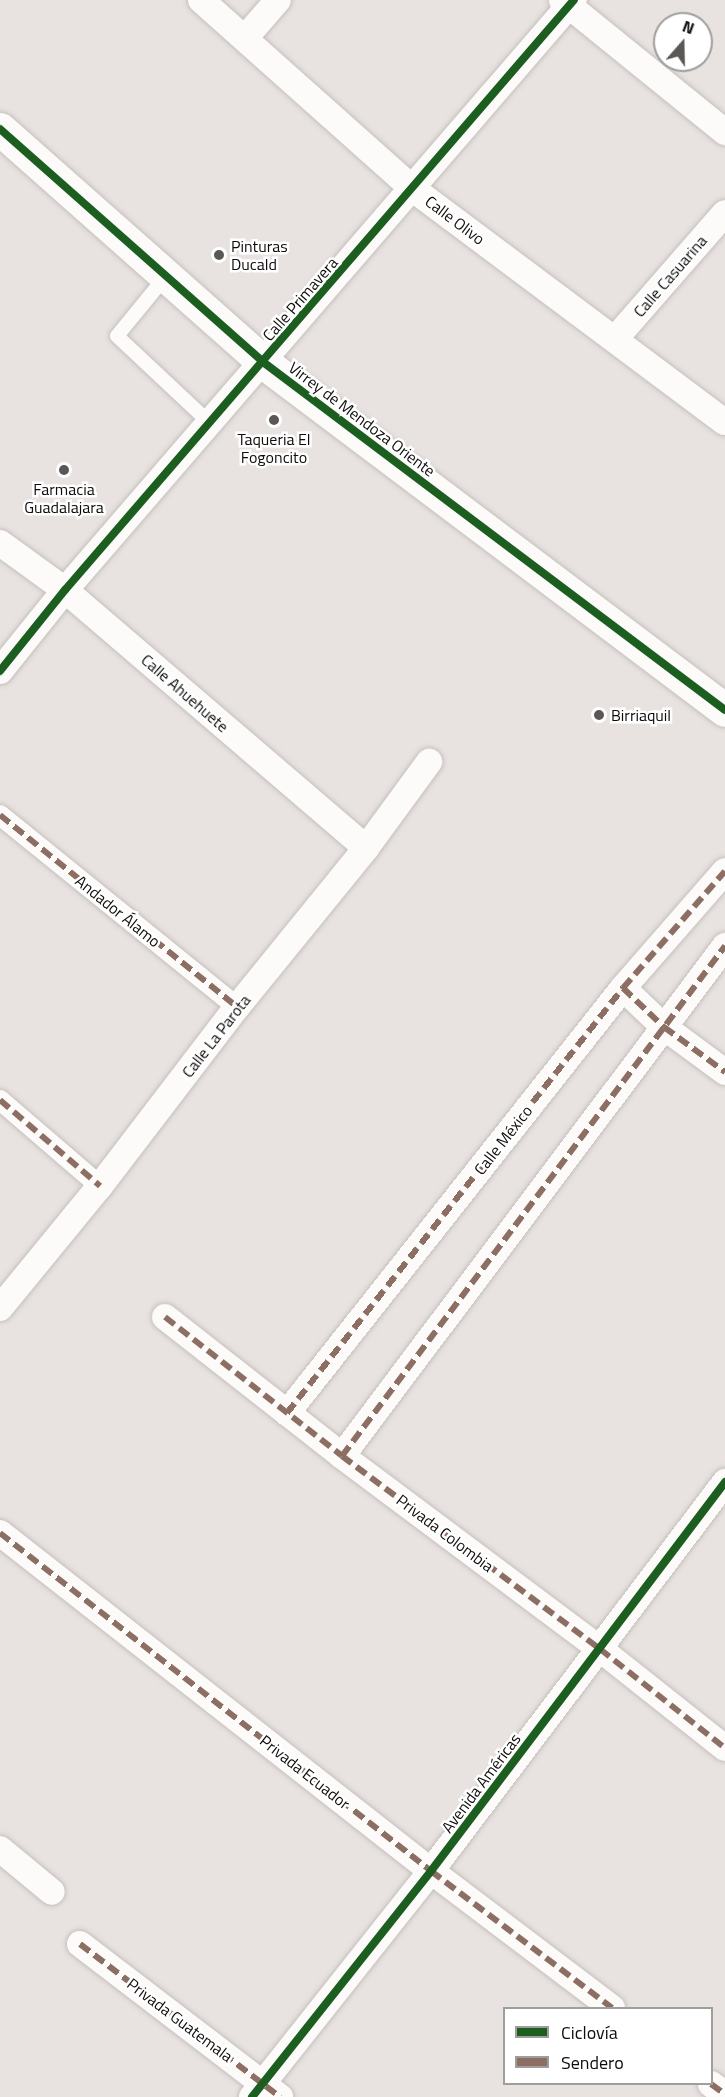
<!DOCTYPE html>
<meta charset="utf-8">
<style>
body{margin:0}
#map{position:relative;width:725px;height:2097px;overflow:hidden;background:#e8e2e0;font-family:"Titillium Web",sans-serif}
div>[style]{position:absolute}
.roads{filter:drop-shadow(0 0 2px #c5c0be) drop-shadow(0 0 2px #c5c0be)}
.service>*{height:14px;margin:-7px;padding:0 7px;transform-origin:7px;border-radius:7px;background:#fcfbfa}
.pedestrian>*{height:20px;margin:-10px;padding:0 10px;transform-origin:10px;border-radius:10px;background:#fcfbfa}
.minor>*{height:26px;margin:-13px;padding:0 13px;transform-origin:13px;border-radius:13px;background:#fcfbfa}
.tertiary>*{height:33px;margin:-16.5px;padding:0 16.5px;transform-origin:16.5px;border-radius:16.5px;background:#fcfbfa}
.quiet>*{height:6px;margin-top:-3px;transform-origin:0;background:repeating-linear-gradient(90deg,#8d6e63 0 12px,transparent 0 18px)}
.cycleway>*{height:8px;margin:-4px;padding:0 4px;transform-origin:4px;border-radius:4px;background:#1b5e20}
.dots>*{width:16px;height:16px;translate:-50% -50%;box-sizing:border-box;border:3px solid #fff;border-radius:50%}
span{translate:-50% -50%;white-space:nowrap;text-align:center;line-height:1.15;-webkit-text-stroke:5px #fff;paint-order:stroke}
.street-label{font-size:16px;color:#0f0c0b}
.poi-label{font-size:16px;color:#0f0c0b}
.left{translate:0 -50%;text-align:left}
.legend{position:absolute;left:503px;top:2007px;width:210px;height:78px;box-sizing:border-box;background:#fff;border:2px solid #9f9e9d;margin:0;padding:8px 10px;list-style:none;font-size:18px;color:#0f0c0b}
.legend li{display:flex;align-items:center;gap:12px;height:30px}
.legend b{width:30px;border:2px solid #9f9e9d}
.north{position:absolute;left:653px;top:12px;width:60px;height:60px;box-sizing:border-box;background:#fff;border:2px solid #9f9e9d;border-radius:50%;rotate:20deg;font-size:16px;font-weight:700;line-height:24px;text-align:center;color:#0f0c0b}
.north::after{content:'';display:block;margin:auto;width:21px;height:27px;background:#5b5756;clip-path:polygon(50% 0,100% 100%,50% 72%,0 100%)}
</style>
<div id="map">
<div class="roads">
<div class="service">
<i style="left:166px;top:276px;width:77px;rotate:129.2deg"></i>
<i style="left:117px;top:336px;width:127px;rotate:43.1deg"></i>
</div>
<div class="pedestrian">
<i style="left:0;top:815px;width:305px;rotate:39deg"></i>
<i style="left:0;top:1100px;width:132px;rotate:40.7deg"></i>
</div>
<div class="minor">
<i style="left:201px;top:0;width:284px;rotate:41.7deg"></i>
<i style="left:413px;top:189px;width:389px;rotate:36.8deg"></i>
<i style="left:562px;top:0;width:210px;rotate:39deg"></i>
<i style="left:245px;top:38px;width:50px;rotate:-49deg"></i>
<i style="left:615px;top:339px;width:167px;rotate:-48.9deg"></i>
<i style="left:0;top:543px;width:80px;rotate:35.9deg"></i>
<i style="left:65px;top:590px;width:396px;rotate:40.6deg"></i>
<i style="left:0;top:671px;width:104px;rotate:-51.3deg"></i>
<i style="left:65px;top:590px;width:779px;rotate:-49.22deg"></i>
<i style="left:623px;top:988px;width:57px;rotate:43.6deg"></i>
<i style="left:664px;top:1027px;width:76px;rotate:36.4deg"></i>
<i style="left:0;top:1308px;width:158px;rotate:-50.7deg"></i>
<i style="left:100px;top:1186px;width:225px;rotate:-52.6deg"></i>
<i style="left:237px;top:1007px;width:205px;rotate:-50.9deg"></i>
<i style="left:366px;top:848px;width:107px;rotate:-53.8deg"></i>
<i style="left:165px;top:1317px;width:225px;rotate:38.1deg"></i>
<i style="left:342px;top:1456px;width:322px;rotate:36.8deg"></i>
<i style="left:600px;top:1649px;width:159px;rotate:38.4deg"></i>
<i style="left:287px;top:1413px;width:542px;rotate:-51.67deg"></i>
<i style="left:623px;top:988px;width:155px;rotate:-48.9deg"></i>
<i style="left:342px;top:1456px;width:638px;rotate:-53.09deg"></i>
<i style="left:0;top:1533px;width:548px;rotate:38.1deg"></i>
<i style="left:431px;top:1871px;width:227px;rotate:37.1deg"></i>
<i style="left:0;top:1849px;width:67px;rotate:39.6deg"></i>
<i style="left:80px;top:1944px;width:252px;rotate:37.4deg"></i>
<i style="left:711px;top:2084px;width:17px;rotate:36deg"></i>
<i style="left:252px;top:2097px;width:288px;rotate:-51.6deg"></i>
<i style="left:431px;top:1871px;width:488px;rotate:-52.9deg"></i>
</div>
<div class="tertiary">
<i style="left:0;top:129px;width:351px;rotate:41.5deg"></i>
<i style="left:263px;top:362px;width:578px;rotate:36.99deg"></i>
</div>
</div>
<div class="quiet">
<i style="left:0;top:815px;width:305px;rotate:39deg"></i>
<i style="left:623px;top:988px;width:57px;rotate:43.6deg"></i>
<i style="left:664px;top:1027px;width:76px;rotate:36.4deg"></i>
<i style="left:0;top:1100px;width:132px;rotate:40.7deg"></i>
<i style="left:165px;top:1317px;width:225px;rotate:38.1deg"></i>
<i style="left:342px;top:1456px;width:322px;rotate:36.8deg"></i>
<i style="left:600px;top:1649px;width:159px;rotate:38.4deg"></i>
<i style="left:287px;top:1413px;width:542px;rotate:-51.67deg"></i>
<i style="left:623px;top:988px;width:155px;rotate:-48.9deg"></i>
<i style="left:342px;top:1456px;width:638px;rotate:-53.09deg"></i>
<i style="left:0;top:1533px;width:548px;rotate:38.1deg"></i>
<i style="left:431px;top:1871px;width:227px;rotate:37.1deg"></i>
<i style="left:80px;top:1944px;width:252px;rotate:37.4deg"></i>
<i style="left:711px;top:2084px;width:17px;rotate:36deg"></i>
</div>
<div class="cycleway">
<i style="left:0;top:129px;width:351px;rotate:41.5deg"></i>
<i style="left:263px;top:362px;width:578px;rotate:36.99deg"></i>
<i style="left:0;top:671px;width:104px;rotate:-51.3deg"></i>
<i style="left:65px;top:590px;width:779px;rotate:-49.22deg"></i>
<i style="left:252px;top:2097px;width:288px;rotate:-51.6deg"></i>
<i style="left:431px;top:1871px;width:488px;rotate:-52.9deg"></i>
</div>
<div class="dots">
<i style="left:219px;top:255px;background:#5b5756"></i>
<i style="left:274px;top:420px;background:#5b5756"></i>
<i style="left:64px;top:470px;background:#5b5756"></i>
<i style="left:599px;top:715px;background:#5b5756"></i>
</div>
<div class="street-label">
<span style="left:455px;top:220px;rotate:37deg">Calle Olivo</span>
<span style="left:670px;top:276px;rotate:-49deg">Calle Casuarina</span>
<span style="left:300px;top:299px;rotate:-49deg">Calle Primavera</span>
<span style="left:362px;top:419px;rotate:37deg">Virrey de Mendoza Oriente</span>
<span style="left:185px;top:693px;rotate:41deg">Calle Ahuehuete</span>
<span style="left:118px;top:911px;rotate:39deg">Andador Álamo</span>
<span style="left:216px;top:1036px;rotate:-52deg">Calle La Parota</span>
<span style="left:503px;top:1140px;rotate:-52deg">Calle México</span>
<span style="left:445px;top:1533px;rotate:37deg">Privada Colombia</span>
<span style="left:305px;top:1772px;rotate:38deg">Privada Ecuador</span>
<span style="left:481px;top:1783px;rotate:-53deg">Avenida Américas</span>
<span style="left:180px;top:2020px;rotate:37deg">Privada Guatemala</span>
</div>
<div class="poi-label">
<span class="left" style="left:231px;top:255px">Pinturas<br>Ducald</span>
<span style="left:274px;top:448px">Taqueria El<br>Fogoncito</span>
<span style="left:64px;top:498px">Farmacia<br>Guadalajara</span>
<span class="left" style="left:611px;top:715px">Birriaquil</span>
</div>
<ul class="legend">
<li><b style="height:8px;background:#1b5e20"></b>Ciclovía</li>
<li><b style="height:8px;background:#8d6e63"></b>Sendero</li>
</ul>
<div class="north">N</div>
</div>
